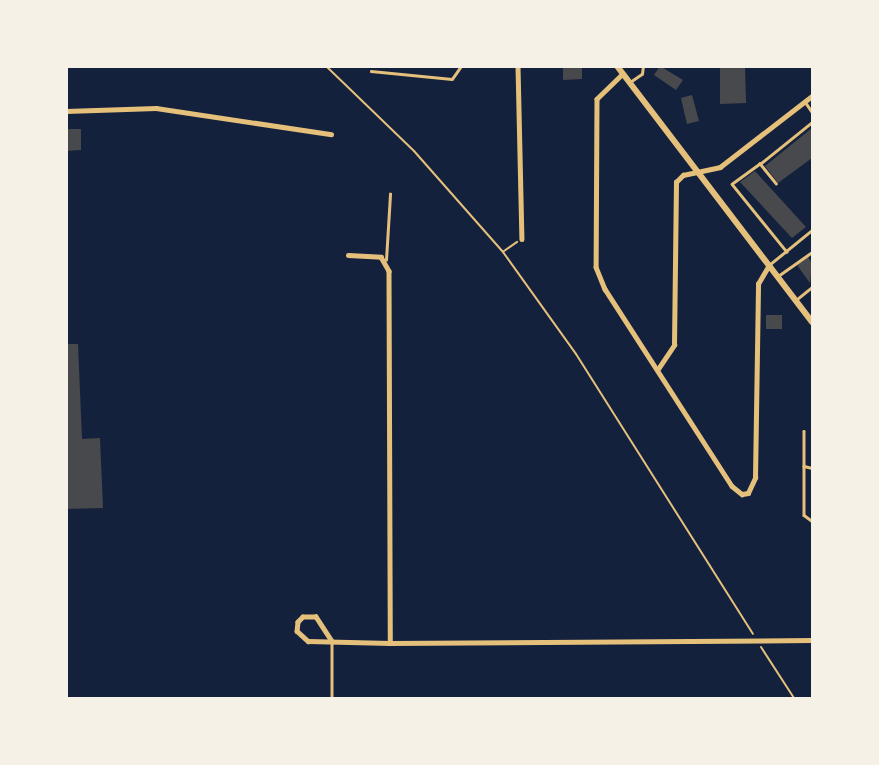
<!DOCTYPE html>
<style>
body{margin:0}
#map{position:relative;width:879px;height:765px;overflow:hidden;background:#14213d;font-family:"Golos Text",sans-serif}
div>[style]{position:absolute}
.building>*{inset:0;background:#48494c}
.path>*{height:2px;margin:-1px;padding:0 1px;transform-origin:1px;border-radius:1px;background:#e5c07b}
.service>*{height:2.5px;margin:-1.25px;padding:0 1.25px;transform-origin:1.25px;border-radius:1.25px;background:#e5c07b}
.minor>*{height:4.5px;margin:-2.25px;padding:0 2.25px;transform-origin:2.25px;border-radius:2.25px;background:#e5c07b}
.secondary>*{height:6px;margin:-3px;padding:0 3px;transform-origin:3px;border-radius:3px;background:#e5c07b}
span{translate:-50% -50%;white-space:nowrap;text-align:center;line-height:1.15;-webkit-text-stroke:5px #f6f1e7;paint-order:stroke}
.frame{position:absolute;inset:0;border:68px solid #f6f1e7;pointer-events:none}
</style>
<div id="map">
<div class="building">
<i style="clip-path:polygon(563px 66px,582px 66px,582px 79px,563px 80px)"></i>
<i style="clip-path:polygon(660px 66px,683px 80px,676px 90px,654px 75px)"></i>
<i style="clip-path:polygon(720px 66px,745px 66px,746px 103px,720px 104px)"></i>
<i style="clip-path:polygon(692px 95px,699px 121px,687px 124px,681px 98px)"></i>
<i style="clip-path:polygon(812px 128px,812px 158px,778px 183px,765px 166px)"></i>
<i style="clip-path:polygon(66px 129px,81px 129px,81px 150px,66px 151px)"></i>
<i style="clip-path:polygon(755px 171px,806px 227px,792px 238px,740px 182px)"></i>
<i style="clip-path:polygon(808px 257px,812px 263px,810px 283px,797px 265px)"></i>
<i style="clip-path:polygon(766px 315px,782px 315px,782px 329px,766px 329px)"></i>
<i style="clip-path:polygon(66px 344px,78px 344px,82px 439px,100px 438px,103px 508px,66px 509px)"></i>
</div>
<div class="path">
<i style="left:326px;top:66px;width:122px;rotate:44deg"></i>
<i style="left:414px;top:151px;width:135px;rotate:48.6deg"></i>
<i style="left:503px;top:252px;width:125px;rotate:54.4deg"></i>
<i style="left:576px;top:354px;width:331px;rotate:57.7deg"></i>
<i style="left:504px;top:251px;width:16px;rotate:-35deg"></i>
<i style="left:761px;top:647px;width:61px;rotate:57.1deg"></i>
</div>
<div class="service">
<i style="left:371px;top:71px;width:81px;rotate:5.6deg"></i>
<i style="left:452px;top:79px;width:16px;rotate:-55deg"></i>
<i style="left:630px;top:82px;width:14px;rotate:-34deg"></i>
<i style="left:642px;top:74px;width:8px;rotate:-83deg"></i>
<i style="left:806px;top:103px;width:11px;rotate:56deg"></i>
<i style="left:760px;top:164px;width:34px;rotate:144deg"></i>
<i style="left:732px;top:184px;width:87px;rotate:51deg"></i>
<i style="left:776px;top:184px;width:26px;rotate:-129deg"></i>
<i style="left:760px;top:164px;width:67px;rotate:-38.9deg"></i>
<i style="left:386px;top:260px;width:66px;rotate:-86.5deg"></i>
<i style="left:769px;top:265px;width:55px;rotate:-39.1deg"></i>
<i style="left:778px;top:276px;width:42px;rotate:-35.2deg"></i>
<i style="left:796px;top:300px;width:21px;rotate:-39deg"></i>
<i style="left:804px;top:431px;width:35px;rotate:90deg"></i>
<i style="left:804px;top:466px;width:8px;rotate:14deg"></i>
<i style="left:804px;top:466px;width:49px;rotate:90deg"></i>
<i style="left:804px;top:515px;width:10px;rotate:37deg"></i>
<i style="left:332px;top:642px;width:56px;rotate:90deg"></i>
</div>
<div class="minor">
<i style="left:518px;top:66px;width:173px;rotate:88.7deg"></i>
<i style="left:623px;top:74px;width:36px;rotate:136deg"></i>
<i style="left:597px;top:99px;width:168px;rotate:90.3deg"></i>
<i style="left:596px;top:267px;width:24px;rotate:68deg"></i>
<i style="left:605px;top:289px;width:234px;rotate:57.2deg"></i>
<i style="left:732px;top:486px;width:13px;rotate:39deg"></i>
<i style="left:742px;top:494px;width:6px;rotate:-9deg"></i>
<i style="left:748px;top:493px;width:17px;rotate:-65deg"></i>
<i style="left:755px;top:478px;width:194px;rotate:-89.1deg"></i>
<i style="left:758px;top:284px;width:22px;rotate:-60deg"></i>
<i style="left:66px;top:111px;width:90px;rotate:-1.9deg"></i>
<i style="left:156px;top:108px;width:177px;rotate:8.5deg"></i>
<i style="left:348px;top:255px;width:33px;rotate:3deg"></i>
<i style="left:381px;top:257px;width:16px;rotate:60deg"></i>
<i style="left:389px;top:271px;width:372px;rotate:89.8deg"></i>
<i style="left:658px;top:369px;width:29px;rotate:-56deg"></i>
<i style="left:674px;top:345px;width:163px;rotate:-89.3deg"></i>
<i style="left:676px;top:182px;width:10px;rotate:-45deg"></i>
<i style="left:683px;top:175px;width:38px;rotate:-12deg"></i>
<i style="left:720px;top:167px;width:116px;rotate:-37.7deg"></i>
<i style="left:332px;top:642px;width:30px;rotate:-123deg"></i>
<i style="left:316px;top:617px;width:13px;rotate:180deg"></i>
<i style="left:303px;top:617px;width:7px;rotate:135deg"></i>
<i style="left:298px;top:622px;width:9px;rotate:96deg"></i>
<i style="left:297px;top:631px;width:15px;rotate:42deg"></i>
<i style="left:308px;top:641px;width:82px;rotate:1.4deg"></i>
<i style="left:390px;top:643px;width:422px;rotate:-0.4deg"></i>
</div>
<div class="secondary">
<i style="left:617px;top:66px;width:322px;rotate:52.7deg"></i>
</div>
<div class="frame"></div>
</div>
